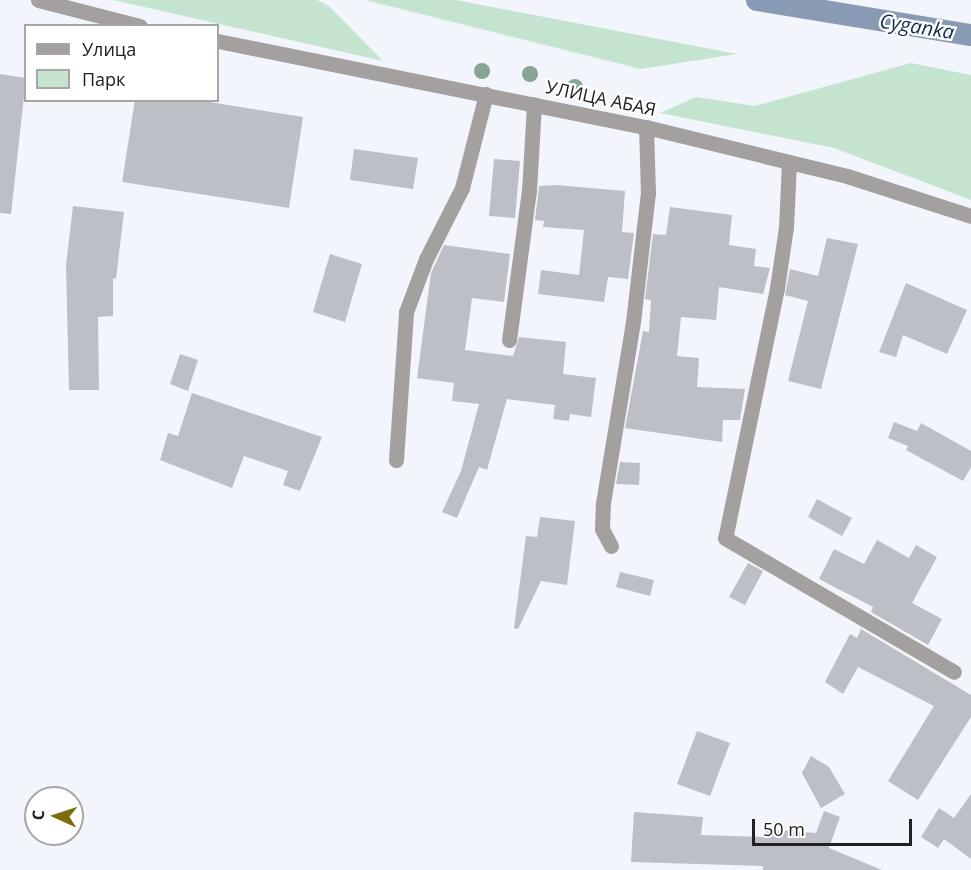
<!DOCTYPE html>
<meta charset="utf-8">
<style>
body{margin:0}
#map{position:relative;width:971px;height:870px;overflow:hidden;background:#f2f5fb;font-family:"Open Sans",sans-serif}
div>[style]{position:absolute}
.green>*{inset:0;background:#c5e4d0}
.canal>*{height:22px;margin:-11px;padding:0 11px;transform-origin:11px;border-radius:11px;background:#889ab4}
.building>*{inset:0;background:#bcbfc5}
.minor>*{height:15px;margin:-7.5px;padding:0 7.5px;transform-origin:7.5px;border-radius:7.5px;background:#a4a0a0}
.trees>*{width:16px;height:16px;margin:-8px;border-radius:50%;background:#87a496}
span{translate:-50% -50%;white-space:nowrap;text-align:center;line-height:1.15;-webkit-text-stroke:4.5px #fff;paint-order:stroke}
.street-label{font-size:18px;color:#202123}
.water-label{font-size:20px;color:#132c51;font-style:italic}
.legend{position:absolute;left:24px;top:24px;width:195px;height:78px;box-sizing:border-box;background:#fff;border:2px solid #a6a6a7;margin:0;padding:8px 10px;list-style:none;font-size:18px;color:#202123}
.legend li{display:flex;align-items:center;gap:12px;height:30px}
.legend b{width:30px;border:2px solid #a6a6a7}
.north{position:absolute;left:24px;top:786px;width:60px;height:60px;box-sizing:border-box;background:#fff;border:2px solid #a6a6a7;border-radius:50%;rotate:273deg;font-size:16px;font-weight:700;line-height:24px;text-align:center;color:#202123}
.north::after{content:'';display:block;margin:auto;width:21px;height:27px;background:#7e6e0b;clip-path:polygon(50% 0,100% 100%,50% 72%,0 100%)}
.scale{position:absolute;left:752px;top:819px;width:160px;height:27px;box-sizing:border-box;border:3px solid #202123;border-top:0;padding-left:8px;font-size:18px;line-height:21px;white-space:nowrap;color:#202123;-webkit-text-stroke:4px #fff;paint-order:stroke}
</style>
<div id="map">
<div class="green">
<i style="clip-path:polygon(113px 0,317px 0,329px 6px,383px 61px)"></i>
<i style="clip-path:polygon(365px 0,456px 0,737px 54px,641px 69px)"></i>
<i style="clip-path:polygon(911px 63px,971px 75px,971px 200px,834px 148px,660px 113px,696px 97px,755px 106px)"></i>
</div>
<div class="canal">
<i style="left:757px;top:0;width:217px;rotate:9.3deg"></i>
</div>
<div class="building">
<i style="clip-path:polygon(0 74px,26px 78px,11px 214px,0 213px)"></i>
<i style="clip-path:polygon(135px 100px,197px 100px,303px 117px,289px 208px,122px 182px)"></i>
<i style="clip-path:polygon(354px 149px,418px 158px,413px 189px,350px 180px)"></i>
<i style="clip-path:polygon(494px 159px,520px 161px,515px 218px,489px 216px)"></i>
<i style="clip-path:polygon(556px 185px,625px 191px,622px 232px,634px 233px,628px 279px,608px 277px,604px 302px,538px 294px,541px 270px,579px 275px,584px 230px,543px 227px,544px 221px,535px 220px,539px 186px)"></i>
<i style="clip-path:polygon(73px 206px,124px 212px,116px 279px,113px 278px,113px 316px,98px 317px,99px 390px,69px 390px,66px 265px)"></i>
<i style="clip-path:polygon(670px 207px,732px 215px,729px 245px,756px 249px,754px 266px,770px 268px,763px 294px,719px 287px,716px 320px,681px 317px,677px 356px,699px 358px,697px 387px,745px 389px,740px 420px,723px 420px,722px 442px,625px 428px,643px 331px,649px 332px,651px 300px,645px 299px,653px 234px,666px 235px)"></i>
<i style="clip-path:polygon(827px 238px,858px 244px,821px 389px,788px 381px,808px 301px,785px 295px,790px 269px,818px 276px)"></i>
<i style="clip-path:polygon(444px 245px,510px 254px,504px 302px,472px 298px,465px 350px,513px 356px,519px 337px,566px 342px,563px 374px,596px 378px,591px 417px,570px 414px,569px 421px,553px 419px,555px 405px,507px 399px,487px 470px,479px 467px,457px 518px,442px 512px,461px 471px,479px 404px,452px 401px,454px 383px,417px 378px,431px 273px)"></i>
<i style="clip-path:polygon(330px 254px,362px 264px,345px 322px,313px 312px)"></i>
<i style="clip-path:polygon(906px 283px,967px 310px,947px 354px,903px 335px,896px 357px,879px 352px)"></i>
<i style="clip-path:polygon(180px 354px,198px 360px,188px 391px,170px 384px)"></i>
<i style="clip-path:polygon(192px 393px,322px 437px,300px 491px,283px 485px,288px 471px,244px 456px,232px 488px,160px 460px,168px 433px,178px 436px)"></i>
<i style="clip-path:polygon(894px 422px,917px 431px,921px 423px,971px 451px,971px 467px,963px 481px,906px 450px,908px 446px,888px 438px)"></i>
<i style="clip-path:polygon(620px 462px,640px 463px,639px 485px,616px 484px)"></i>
<i style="clip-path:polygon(817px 499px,852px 518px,842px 536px,808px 517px)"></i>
<i style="clip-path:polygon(540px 517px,575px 521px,567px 585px,541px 581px,518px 629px,514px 628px,526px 536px,537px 537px)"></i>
<i style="clip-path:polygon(877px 540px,909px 558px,916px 545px,937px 557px,912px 603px,942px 619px,928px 645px,871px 612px,873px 607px,819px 579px,834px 549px,864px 564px)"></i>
<i style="clip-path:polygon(748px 563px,763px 571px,745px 605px,729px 597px)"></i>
<i style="clip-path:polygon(620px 572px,654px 580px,650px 596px,616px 587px)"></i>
<i style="clip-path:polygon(861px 629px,971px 695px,971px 717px,918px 800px,888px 781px,934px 706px,858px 667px,843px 694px,825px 682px,850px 634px,857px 638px)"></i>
<i style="clip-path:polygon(697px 731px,730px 743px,710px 796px,677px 784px)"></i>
<i style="clip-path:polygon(811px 756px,829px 767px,845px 794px,821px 808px,802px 773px)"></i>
<i style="clip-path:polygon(971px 794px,971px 859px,944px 839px,938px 848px,921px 837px,939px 808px,954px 818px)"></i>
<i style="clip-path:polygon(824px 811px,840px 817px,829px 848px,882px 870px,763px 870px,763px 866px,631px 862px,634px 812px,703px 817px,701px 835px,765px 837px,765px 829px,816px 833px)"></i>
</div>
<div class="minor">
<i style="left:38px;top:0;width:105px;rotate:14.3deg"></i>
<i style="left:218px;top:41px;width:437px;rotate:11.4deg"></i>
<i style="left:646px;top:127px;width:207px;rotate:13.7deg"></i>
<i style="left:847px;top:176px;width:130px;rotate:17.9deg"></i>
<i style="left:789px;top:162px;width:65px;rotate:92.6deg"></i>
<i style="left:786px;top:227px;width:62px;rotate:98.4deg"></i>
<i style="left:777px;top:288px;width:255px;rotate:101.7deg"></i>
<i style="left:725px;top:538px;width:265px;rotate:30.3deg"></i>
<i style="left:509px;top:340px;width:150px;rotate:-82.4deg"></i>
<i style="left:529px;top:191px;width:87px;rotate:-86.7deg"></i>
<i style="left:396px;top:460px;width:148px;rotate:-86.1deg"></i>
<i style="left:406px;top:312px;width:57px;rotate:-69.3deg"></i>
<i style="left:426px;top:259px;width:80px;rotate:-63.1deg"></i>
<i style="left:462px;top:188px;width:97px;rotate:-75.7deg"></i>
<i style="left:611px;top:546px;width:19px;rotate:-118deg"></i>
<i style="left:602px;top:529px;width:26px;rotate:-88deg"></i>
<i style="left:603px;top:503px;width:183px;rotate:-80.6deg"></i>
<i style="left:633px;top:322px;width:130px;rotate:-83.4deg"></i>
<i style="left:648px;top:193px;width:66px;rotate:-91.7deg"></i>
</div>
<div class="trees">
<i style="left:482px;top:71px"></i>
<i style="left:530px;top:74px"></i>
<i style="left:575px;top:87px"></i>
</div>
<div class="street-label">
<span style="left:601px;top:98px;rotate:12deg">УЛИЦА АБАЯ</span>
</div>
<div class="water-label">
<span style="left:917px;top:26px;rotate:9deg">Cyganka</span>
</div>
<ul class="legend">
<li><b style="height:8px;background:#a4a0a0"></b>Улица</li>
<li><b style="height:16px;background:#c5e4d0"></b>Парк</li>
</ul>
<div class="north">С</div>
<div class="scale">50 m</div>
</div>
